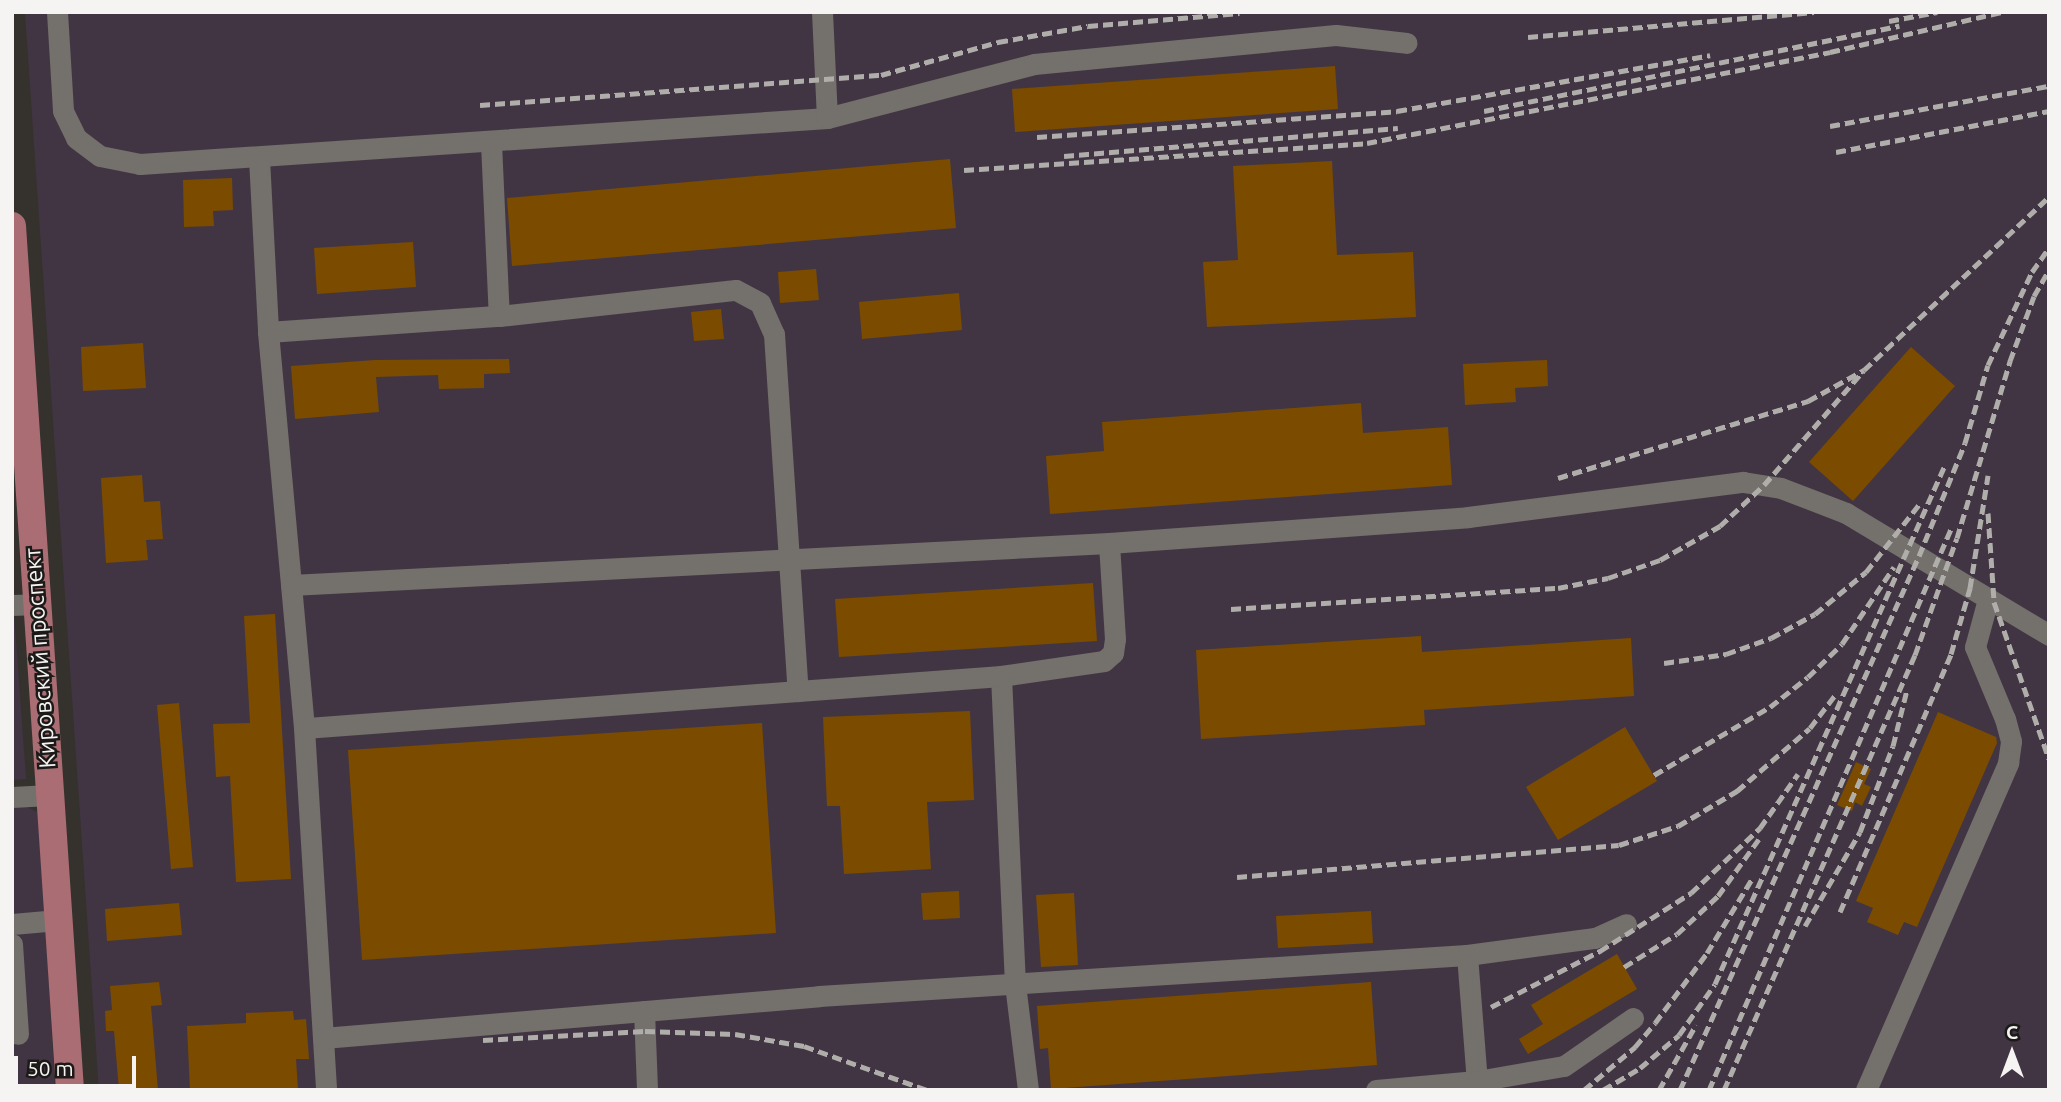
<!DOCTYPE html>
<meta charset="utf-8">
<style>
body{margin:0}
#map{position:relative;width:2061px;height:1102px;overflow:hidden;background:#35322e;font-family:Ubuntu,sans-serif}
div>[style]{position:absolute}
.commercial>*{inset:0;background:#413543}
.industrial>*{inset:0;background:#423543}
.building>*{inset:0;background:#7b4b00}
.minor>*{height:21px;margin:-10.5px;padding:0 10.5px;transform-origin:10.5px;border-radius:10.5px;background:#74706c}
.major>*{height:28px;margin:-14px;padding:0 14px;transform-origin:14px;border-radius:14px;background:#a96d73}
.rail>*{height:5px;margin-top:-2.5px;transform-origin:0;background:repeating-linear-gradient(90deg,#b0aeab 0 10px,transparent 0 15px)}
span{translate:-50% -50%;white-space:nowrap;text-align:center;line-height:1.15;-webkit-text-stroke:5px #1b1a18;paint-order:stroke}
.street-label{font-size:23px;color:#f6f4f2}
.frame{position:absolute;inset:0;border:14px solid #f6f4f2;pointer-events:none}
.north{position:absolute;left:1977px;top:1018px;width:70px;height:70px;-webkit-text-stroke:5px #1b1a18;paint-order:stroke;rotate:0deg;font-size:19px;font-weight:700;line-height:28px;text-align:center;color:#f6f4f2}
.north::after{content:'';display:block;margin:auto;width:24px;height:32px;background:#f6f4f2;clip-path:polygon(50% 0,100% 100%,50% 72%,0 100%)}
.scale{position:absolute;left:14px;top:1056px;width:122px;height:32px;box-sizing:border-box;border:4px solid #f6f4f2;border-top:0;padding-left:9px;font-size:21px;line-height:24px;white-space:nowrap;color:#f6f4f2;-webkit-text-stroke:5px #1b1a18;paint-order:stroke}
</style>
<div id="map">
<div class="commercial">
<i style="clip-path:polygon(12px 585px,26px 779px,12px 780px)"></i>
<i style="clip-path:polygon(19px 803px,39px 813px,55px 1090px,12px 1090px,12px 804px)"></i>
</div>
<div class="industrial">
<i style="clip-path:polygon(25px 12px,2049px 12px,2049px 1090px,99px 1090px)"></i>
</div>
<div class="building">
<i style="clip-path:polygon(1335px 66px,1338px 109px,1015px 132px,1012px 89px)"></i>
<i style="clip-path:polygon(950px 159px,956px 228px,512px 266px,507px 198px)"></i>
<i style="clip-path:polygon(1332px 161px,1337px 255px,1413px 252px,1416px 317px,1207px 327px,1203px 262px,1238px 260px,1233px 166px)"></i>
<i style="clip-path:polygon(232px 178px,233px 210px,213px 211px,214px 226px,184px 227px,183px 180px)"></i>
<i style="clip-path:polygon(413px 242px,416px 287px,317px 294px,314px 248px)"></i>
<i style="clip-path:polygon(816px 269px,819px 300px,780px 303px,778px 272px)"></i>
<i style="clip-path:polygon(959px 293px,962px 330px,862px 339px,859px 302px)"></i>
<i style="clip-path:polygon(721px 309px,724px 339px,694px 341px,691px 312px)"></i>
<i style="clip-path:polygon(143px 343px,146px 388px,83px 391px,81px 347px)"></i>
<i style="clip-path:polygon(1911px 347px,1955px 386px,1853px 501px,1809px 462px)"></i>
<i style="clip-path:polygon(509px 359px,510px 373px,484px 374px,484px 388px,439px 389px,438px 375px,376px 377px,379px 412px,295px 419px,291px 366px,375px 360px)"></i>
<i style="clip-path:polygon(1547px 360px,1548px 386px,1515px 388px,1516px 402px,1465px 405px,1463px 364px)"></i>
<i style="clip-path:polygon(1361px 403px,1363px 433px,1448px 427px,1452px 485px,1050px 514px,1046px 456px,1104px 451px,1102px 422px)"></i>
<i style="clip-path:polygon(142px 475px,144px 502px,160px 501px,163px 539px,146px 540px,148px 560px,106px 563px,101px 478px)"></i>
<i style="clip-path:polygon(1093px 583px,1097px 641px,839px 657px,835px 599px)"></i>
<i style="clip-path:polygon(275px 614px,291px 879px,236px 882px,230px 776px,216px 777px,213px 724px,250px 723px,244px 616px)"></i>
<i style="clip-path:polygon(1421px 636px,1422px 652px,1631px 638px,1634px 696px,1424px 710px,1425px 725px,1201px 739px,1196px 650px)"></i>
<i style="clip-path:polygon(179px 703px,193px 867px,171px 869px,157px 705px)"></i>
<i style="clip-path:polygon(970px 711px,974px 800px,927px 802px,931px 869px,844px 874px,840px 806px,827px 806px,823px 717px)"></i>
<i style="clip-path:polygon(1938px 712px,1996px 737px,1997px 743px,1917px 927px,1904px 922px,1898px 935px,1867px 922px,1873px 908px,1856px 901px)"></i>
<i style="clip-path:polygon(762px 723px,776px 933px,362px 960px,348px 750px)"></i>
<i style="clip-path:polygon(1625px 727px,1657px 781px,1558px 840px,1526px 787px)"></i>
<i style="clip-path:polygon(1856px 762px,1871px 769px,1864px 784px,1871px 787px,1862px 806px,1855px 802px,1852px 811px,1837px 805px)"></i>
<i style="clip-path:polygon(959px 891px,960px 918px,923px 920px,921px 893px)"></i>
<i style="clip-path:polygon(1074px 893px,1078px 965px,1041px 967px,1036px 895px)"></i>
<i style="clip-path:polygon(179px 903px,182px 935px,107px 941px,105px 909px)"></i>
<i style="clip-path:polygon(1371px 911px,1373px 943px,1278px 948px,1276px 916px)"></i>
<i style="clip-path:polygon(1617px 954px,1637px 989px,1528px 1054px,1519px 1039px,1543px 1024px,1531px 1005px)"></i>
<i style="clip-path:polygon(159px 982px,162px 1005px,151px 1006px,158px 1090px,119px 1090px,114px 1031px,106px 1031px,105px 1011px,112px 1010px,110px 986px)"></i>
<i style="clip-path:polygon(1371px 982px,1377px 1065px,1051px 1089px,1048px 1048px,1040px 1049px,1037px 1006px)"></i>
<i style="clip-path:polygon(293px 1011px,294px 1020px,306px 1019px,309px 1059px,296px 1059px,298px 1090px,190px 1090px,187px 1026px,246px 1023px,246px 1013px)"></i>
</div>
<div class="minor">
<i style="left:57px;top:12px;width:99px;rotate:86.5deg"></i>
<i style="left:63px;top:111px;width:30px;rotate:64deg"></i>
<i style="left:76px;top:138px;width:30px;rotate:37deg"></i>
<i style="left:100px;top:156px;width:41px;rotate:11.3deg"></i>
<i style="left:140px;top:164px;width:689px;rotate:-3.83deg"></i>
<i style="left:827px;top:118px;width:214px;rotate:-14.6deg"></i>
<i style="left:1034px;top:64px;width:303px;rotate:-5.5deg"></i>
<i style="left:1336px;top:35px;width:71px;rotate:6.4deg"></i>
<i style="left:822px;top:12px;width:106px;rotate:87.3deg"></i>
<i style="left:491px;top:143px;width:173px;rotate:87.4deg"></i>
<i style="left:259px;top:158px;width:174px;rotate:87deg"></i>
<i style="left:268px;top:332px;width:398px;rotate:84.8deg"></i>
<i style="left:304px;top:728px;width:363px;rotate:86.5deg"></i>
<i style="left:268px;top:332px;width:232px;rotate:-4deg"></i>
<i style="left:499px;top:316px;width:238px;rotate:-6.3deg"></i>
<i style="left:736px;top:290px;width:27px;rotate:28deg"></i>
<i style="left:760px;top:303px;width:34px;rotate:66deg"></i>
<i style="left:774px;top:334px;width:358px;rotate:86.2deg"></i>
<i style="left:798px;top:691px;width:495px;rotate:175.7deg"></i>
<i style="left:291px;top:585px;width:819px;rotate:-2.94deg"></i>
<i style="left:1109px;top:543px;width:360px;rotate:-4.1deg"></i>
<i style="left:1468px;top:517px;width:277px;rotate:-7.3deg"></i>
<i style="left:1743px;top:482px;width:38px;rotate:9deg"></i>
<i style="left:1781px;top:488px;width:70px;rotate:21deg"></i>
<i style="left:1846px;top:513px;width:237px;rotate:31deg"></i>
<i style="left:12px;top:605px;width:25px;rotate:-2deg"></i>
<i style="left:1001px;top:676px;width:308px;rotate:87.4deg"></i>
<i style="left:1015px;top:984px;width:107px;rotate:83deg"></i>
<i style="left:798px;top:691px;width:204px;rotate:-4.2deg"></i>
<i style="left:1001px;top:676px;width:104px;rotate:-8.3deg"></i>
<i style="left:1104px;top:661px;width:12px;rotate:-42deg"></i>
<i style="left:1113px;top:653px;width:14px;rotate:-82deg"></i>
<i style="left:1115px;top:639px;width:96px;rotate:-93.6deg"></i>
<i style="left:12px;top:797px;width:37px;rotate:-3deg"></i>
<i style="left:12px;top:924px;width:46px;rotate:-5deg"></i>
<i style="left:12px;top:944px;width:90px;rotate:86.2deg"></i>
<i style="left:1467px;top:955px;width:126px;rotate:85.5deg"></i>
<i style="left:644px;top:1011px;width:79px;rotate:87.8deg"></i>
<i style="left:323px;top:1038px;width:498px;rotate:-4.8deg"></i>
<i style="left:819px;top:996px;width:649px;rotate:-3.62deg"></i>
<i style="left:1467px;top:955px;width:129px;rotate:-7.6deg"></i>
<i style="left:1595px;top:938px;width:34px;rotate:-24deg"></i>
<i style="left:1376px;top:1090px;width:101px;rotate:-5.1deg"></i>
<i style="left:1477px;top:1081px;width:88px;rotate:-9.8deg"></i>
<i style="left:1564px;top:1066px;width:84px;rotate:-34.8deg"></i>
<i style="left:1866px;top:1090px;width:357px;rotate:-66.5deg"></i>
<i style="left:2008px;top:763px;width:22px;rotate:-82deg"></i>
<i style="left:2011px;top:741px;width:23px;rotate:-105deg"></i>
<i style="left:2005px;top:719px;width:78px;rotate:-112.6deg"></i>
<i style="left:1975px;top:647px;width:50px;rotate:-74.8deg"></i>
</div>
<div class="major">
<i style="left:12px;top:226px;width:866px;rotate:86.16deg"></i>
</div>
<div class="rail">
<i style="left:1889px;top:21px;width:49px;rotate:-10.6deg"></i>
<i style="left:1528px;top:37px;width:287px;rotate:-5deg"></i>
<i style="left:480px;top:105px;width:402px;rotate:-4.3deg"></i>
<i style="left:881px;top:75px;width:122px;rotate:-15.8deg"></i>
<i style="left:998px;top:42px;width:91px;rotate:-10.1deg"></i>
<i style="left:1088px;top:26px;width:152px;rotate:-4.9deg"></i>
<i style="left:1484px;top:111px;width:424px;rotate:-11.6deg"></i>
<i style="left:1830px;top:126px;width:223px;rotate:-10.4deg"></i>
<i style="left:1037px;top:137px;width:361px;rotate:-4.1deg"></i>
<i style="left:1397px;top:111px;width:318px;rotate:-10.1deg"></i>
<i style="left:1836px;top:152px;width:217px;rotate:-10.9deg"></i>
<i style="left:1064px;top:156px;width:335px;rotate:-4.8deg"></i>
<i style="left:964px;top:170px;width:404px;rotate:-3.8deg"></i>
<i style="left:1367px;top:143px;width:472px;rotate:-11.1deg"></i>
<i style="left:1830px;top:52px;width:177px;rotate:-13.1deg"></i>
<i style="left:1558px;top:478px;width:262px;rotate:-17.1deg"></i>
<i style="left:1808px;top:401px;width:64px;rotate:-29deg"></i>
<i style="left:1864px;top:370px;width:253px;rotate:-43.1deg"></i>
<i style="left:1988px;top:513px;width:89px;rotate:86.1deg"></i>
<i style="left:1994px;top:602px;width:166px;rotate:70.7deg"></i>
<i style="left:1231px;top:609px;width:328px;rotate:-3.7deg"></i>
<i style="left:1558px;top:588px;width:51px;rotate:-11.3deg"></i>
<i style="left:1608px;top:578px;width:55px;rotate:-19.1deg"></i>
<i style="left:1660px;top:560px;width:69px;rotate:-29.5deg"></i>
<i style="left:1720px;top:526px;width:60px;rotate:-43deg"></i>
<i style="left:1764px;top:485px;width:152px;rotate:-49deg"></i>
<i style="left:1664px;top:663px;width:63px;rotate:-8.3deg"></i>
<i style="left:1726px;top:654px;width:48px;rotate:-19.6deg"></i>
<i style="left:1771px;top:638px;width:50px;rotate:-28.6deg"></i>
<i style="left:1815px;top:614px;width:66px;rotate:-39.5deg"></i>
<i style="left:1866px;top:572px;width:89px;rotate:-51.8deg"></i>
<i style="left:1654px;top:775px;width:134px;rotate:-30.4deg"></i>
<i style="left:1770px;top:707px;width:48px;rotate:-38.3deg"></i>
<i style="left:1808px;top:677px;width:47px;rotate:-44.1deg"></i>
<i style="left:1842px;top:644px;width:93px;rotate:-56deg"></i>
<i style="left:1237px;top:877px;width:383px;rotate:-4.8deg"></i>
<i style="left:1619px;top:845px;width:62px;rotate:-17.9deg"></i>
<i style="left:1678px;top:826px;width:69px;rotate:-30.7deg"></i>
<i style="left:1737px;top:791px;width:96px;rotate:-40.8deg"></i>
<i style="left:1810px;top:728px;width:43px;rotate:-52.6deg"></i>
<i style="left:1840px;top:912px;width:281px;rotate:-66.7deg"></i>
<i style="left:1951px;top:654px;width:69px;rotate:-73.9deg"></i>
<i style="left:1970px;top:588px;width:114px;rotate:-80.9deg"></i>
<i style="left:1805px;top:926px;width:109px;rotate:-59.7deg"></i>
<i style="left:1860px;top:832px;width:92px;rotate:-69deg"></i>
<i style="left:1893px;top:746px;width:58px;rotate:-76deg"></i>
<i style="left:1624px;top:967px;width:62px;rotate:-31.9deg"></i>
<i style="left:1677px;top:934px;width:56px;rotate:-42.8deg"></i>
<i style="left:1718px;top:896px;width:70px;rotate:-54.3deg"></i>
<i style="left:1491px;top:1007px;width:123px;rotate:-27.2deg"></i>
<i style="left:1600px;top:951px;width:108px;rotate:-32.5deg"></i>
<i style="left:1691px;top:893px;width:95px;rotate:-43.3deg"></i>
<i style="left:1760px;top:828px;width:66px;rotate:-54.9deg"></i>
<i style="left:483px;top:1040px;width:162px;rotate:-3.2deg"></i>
<i style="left:645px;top:1031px;width:90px;rotate:1.9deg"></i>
<i style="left:735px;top:1034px;width:70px;rotate:9.9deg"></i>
<i style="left:804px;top:1046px;width:131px;rotate:19.7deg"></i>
<i style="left:1584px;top:1090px;width:67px;rotate:-40.1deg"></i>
<i style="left:1635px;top:1047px;width:31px;rotate:-50deg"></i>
<i style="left:1655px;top:1023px;width:87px;rotate:-53.4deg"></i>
<i style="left:1707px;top:953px;width:87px;rotate:-58.7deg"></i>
<i style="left:1603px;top:1090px;width:43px;rotate:-30.7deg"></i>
<i style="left:1640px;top:1068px;width:51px;rotate:-40.2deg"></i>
<i style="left:1679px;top:1035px;width:62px;rotate:-54.8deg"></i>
<i style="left:1715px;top:984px;width:568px;rotate:-66.1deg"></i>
<i style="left:1659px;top:1090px;width:75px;rotate:-60.4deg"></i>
<i style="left:1680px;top:1090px;width:585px;rotate:-65.89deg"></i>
<i style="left:1919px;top:556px;width:122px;rotate:-67.8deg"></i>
<i style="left:1965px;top:443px;width:81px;rotate:-73.6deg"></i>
<i style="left:1988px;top:365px;width:103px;rotate:-64.7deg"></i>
<i style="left:2032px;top:272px;width:29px;rotate:-55deg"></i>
<i style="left:1709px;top:1090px;width:611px;rotate:-66.67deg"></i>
<i style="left:1724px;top:1090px;width:475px;rotate:-66.3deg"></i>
<i style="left:1915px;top:655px;width:124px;rotate:-70.3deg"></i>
<i style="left:1957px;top:538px;width:185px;rotate:-73.3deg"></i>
<i style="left:2010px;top:361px;width:69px;rotate:-69.7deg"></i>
<i style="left:2034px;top:296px;width:30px;rotate:-60deg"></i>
</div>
<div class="street-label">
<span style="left:40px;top:658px;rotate:-94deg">Кировский проспект</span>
</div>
<div class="frame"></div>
<div class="north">С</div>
<div class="scale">50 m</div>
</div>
